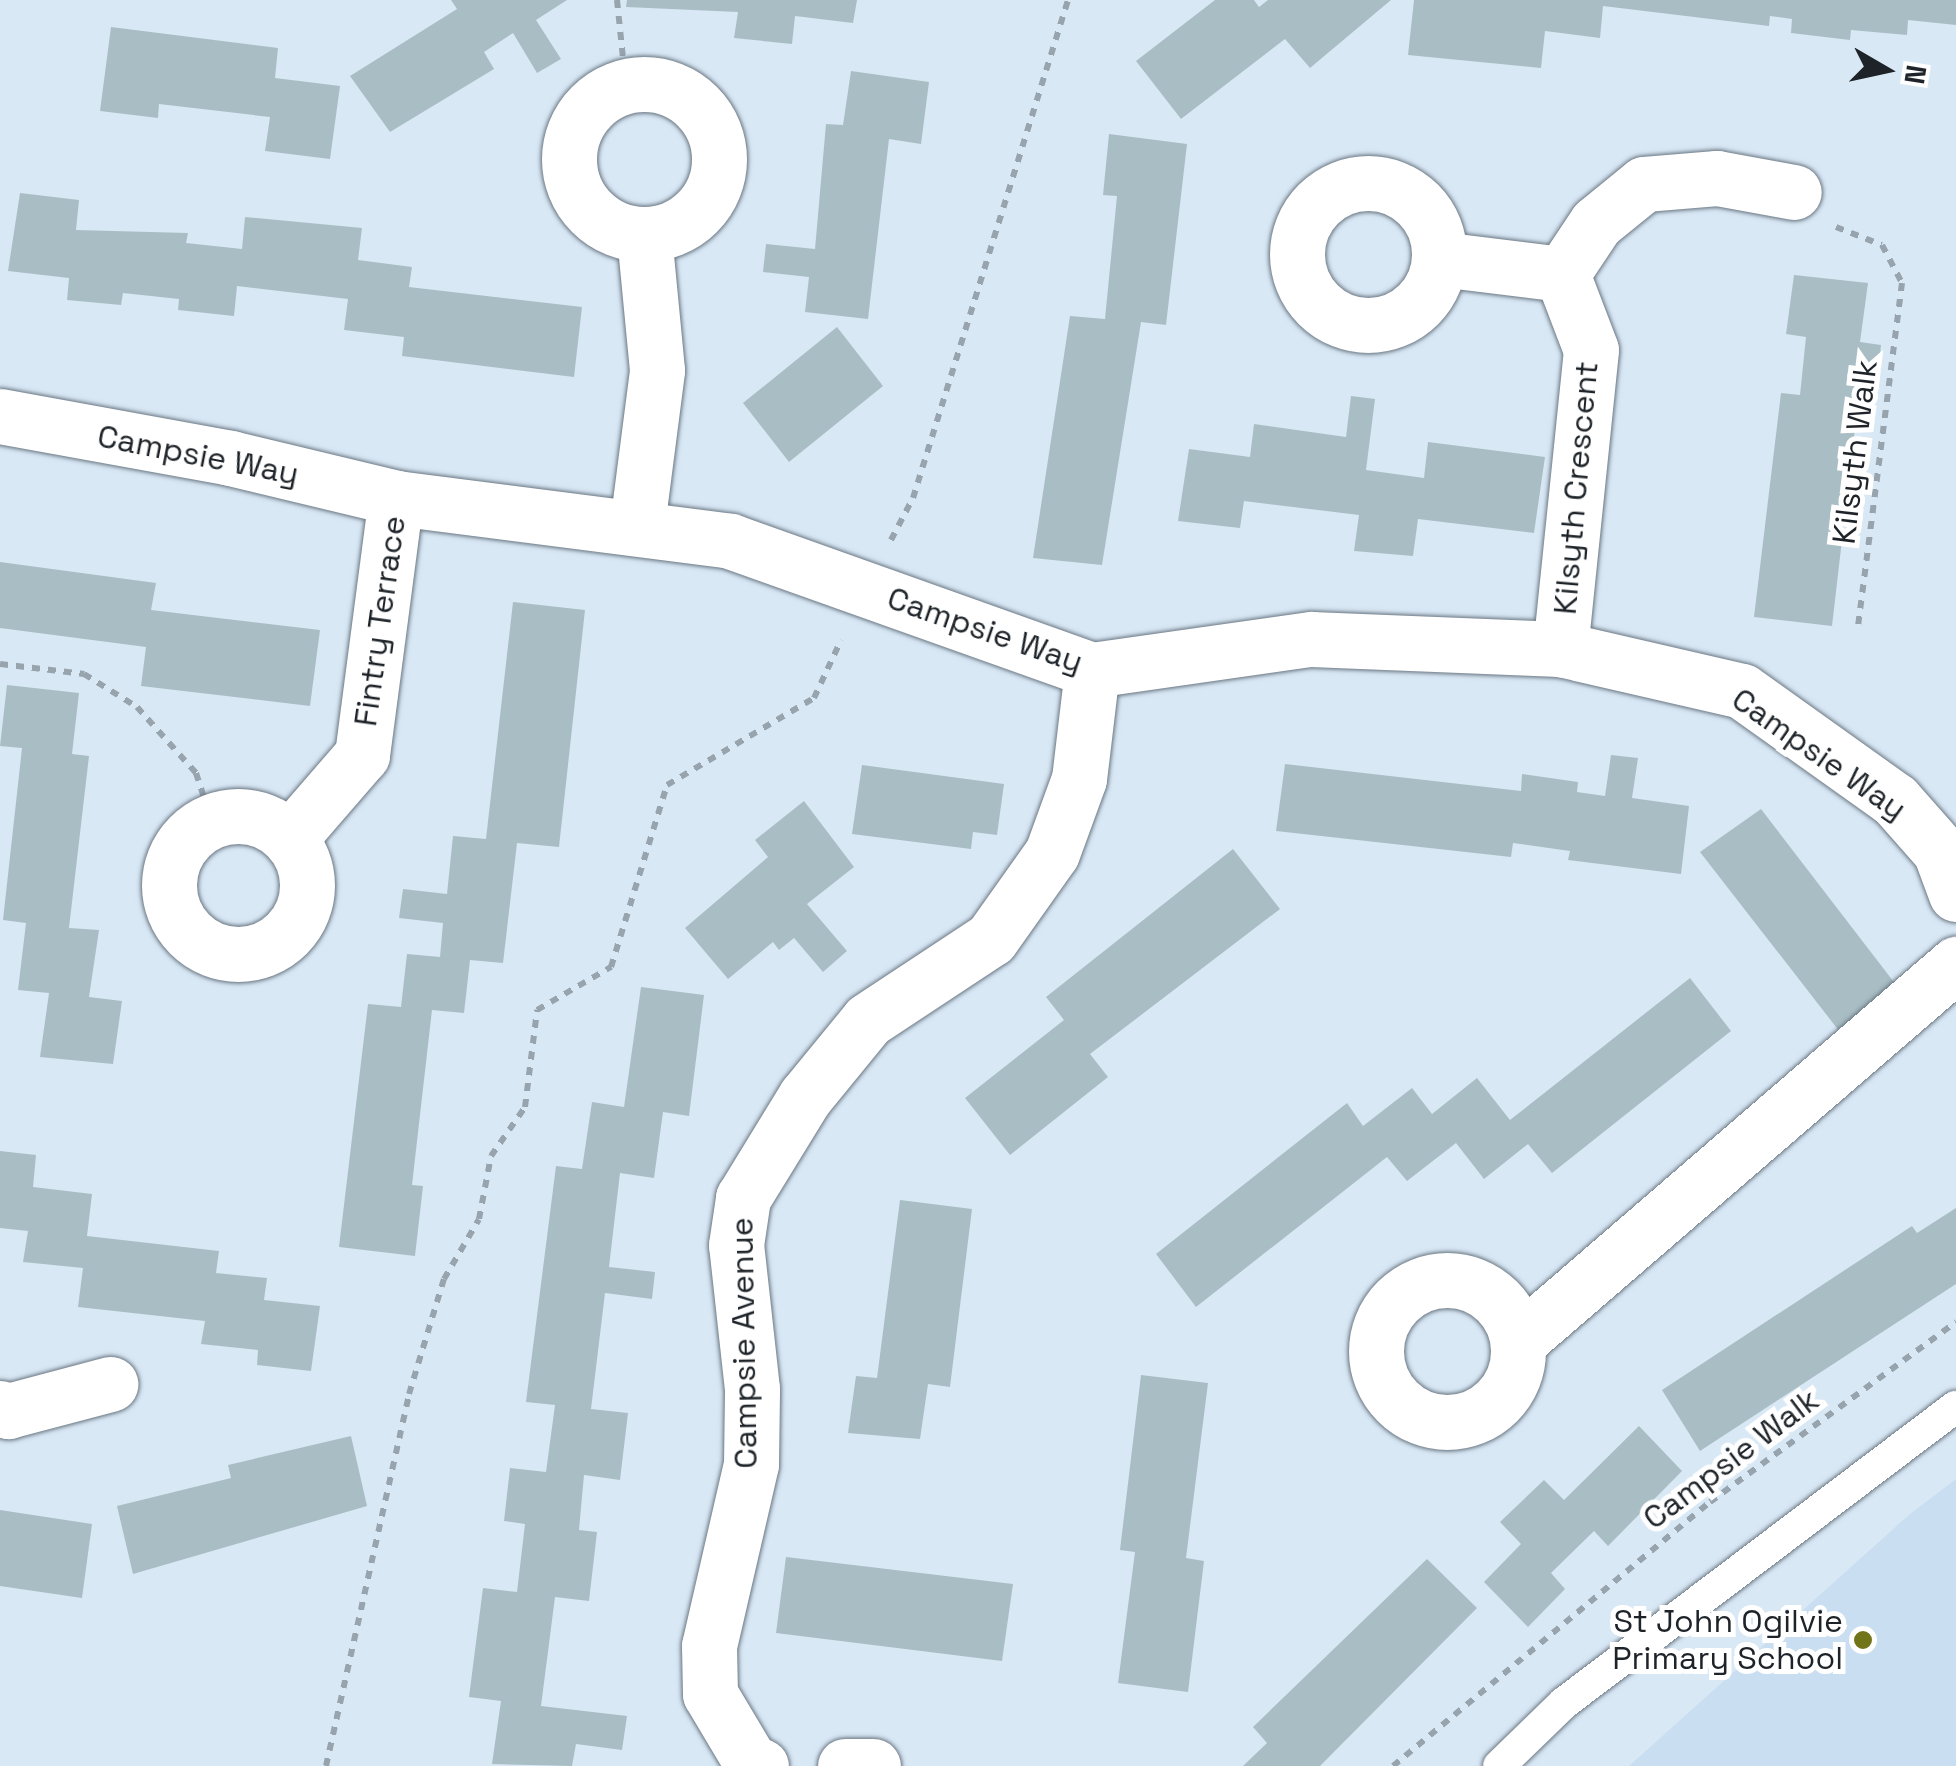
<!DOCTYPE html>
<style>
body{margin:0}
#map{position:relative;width:1956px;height:1766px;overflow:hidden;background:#d9e8f5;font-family:"Space Grotesk",sans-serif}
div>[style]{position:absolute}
.built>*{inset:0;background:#c9def1}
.building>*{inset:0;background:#a9bec4}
.path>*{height:6px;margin-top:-3px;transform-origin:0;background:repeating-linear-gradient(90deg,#97a3ad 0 8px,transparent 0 16px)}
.roads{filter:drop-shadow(0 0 2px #6a7783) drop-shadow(0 0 2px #6a7783)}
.lane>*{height:32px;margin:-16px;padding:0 16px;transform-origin:16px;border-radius:16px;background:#fff}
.street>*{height:55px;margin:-27.5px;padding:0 27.5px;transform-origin:27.5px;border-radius:27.5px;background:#fff}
.street>.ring{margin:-27.5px;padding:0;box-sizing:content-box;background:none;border:55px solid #fff;border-radius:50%}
.dots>*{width:28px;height:28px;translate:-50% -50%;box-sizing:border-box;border:5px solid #fff;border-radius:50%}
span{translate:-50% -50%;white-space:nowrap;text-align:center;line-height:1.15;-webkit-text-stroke:10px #fff;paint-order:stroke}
.street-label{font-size:32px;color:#1d2328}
.poi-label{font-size:32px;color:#1d2328}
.right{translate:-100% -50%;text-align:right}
.north{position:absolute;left:1836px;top:20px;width:100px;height:100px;-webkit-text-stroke:8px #fff;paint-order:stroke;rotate:99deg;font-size:28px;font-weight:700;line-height:40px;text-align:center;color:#1d2328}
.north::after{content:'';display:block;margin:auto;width:35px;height:45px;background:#1d2328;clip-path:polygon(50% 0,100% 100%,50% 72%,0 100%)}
</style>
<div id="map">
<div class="built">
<i style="clip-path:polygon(1956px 1479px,1956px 1766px,1629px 1766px,1910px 1514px)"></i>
</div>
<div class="building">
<i style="clip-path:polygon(451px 0,567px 0,536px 20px,561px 59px,537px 73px,513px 33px,484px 52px,494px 69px,390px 132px,350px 76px,457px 9px)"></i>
<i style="clip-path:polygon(627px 0,857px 0,853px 23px,795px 16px,792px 44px,734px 38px,738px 12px,626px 7px)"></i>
<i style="clip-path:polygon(1215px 0,1254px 0,1259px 7px,1268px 0,1391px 0,1310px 68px,1285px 39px,1181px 119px,1136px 61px)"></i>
<i style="clip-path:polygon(1414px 0,1956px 0,1956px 25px,1908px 20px,1907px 35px,1851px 30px,1850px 40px,1791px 33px,1792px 19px,1770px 16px,1769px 26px,1603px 6px,1600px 38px,1545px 31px,1541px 68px,1408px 55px)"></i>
<i style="clip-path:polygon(111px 27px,278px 48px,275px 78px,340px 86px,330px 159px,265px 151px,270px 117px,159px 104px,158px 118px,100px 111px)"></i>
<i style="clip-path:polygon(851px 71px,929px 82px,921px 144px,889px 139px,868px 319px,805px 312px,809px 277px,763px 272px,766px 244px,815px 249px,826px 124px,843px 125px)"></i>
<i style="clip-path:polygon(1109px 134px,1187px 144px,1166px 325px,1141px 322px,1102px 565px,1033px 558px,1070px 316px,1105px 319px,1117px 196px,1103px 195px)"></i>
<i style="clip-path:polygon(20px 193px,79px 200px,76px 230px,188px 233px,186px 243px,242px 249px,245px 217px,362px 228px,358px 260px,412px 267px,409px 287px,582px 307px,574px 377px,402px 356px,404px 337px,344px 330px,348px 299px,237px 286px,234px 316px,178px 310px,179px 299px,123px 293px,121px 305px,67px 300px,69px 278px,8px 271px)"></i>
<i style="clip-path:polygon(1794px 275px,1868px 283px,1860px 342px,1881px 345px,1875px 404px,1858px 402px,1832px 626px,1754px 617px,1781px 393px,1800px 395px,1806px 337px,1786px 334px)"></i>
<i style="clip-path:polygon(837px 327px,883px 386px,789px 462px,743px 403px)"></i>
<i style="clip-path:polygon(1351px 396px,1375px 399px,1366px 470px,1424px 478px,1428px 442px,1545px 457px,1534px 533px,1418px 519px,1413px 556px,1354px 551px,1359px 515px,1244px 501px,1240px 528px,1178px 521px,1189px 449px,1250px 457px,1254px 424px,1346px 437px)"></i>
<i style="clip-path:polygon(0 562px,156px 583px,151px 610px,320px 630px,310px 706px,141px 686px,146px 647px,0 628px)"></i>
<i style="clip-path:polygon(513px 602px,585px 610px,559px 847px,517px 843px,503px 963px,470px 960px,464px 1013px,432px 1010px,412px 1185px,423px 1186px,415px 1256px,339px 1247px,368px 1004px,401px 1007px,407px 954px,440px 957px,443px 923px,399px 918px,403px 889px,447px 894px,453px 836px,486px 839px)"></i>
<i style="clip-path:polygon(7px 685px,79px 693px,72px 754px,89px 756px,69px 928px,99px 930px,89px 997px,122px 1001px,113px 1064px,40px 1057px,49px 993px,18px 990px,26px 923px,3px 920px,22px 748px,0 746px)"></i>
<i style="clip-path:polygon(1611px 755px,1638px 758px,1632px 798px,1689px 806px,1681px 874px,1568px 860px,1570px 851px,1513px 843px,1511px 857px,1276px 831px,1285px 764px,1521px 791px,1522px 774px,1578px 782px,1577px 792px,1605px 796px)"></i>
<i style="clip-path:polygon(862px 765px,1004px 784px,997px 835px,973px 832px,971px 849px,852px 834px)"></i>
<i style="clip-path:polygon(804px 801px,854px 867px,807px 904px,847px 951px,823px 972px,794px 938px,779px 950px,773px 942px,728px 979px,685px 928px,768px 857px,755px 840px)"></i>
<i style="clip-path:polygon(1761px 809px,1900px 990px,1843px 1036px,1700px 852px)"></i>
<i style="clip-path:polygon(1233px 849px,1280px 909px,1090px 1054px,1108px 1077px,1010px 1155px,965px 1098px,1064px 1020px,1046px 997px)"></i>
<i style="clip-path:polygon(1690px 978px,1731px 1031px,1552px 1173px,1528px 1144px,1484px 1179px,1456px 1143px,1407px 1181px,1387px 1157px,1196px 1307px,1156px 1254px,1347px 1103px,1363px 1126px,1412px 1088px,1432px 1114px,1477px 1078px,1510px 1120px)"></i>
<i style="clip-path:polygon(641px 987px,704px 995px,689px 1116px,663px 1112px,654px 1178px,620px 1173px,609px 1267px,655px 1272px,652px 1299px,605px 1293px,591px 1409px,628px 1413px,620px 1480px,584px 1475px,579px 1530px,597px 1532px,589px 1601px,555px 1597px,541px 1706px,627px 1716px,622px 1750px,576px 1744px,572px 1766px,492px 1764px,501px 1701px,469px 1697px,483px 1588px,517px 1592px,525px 1524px,504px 1521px,510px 1468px,546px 1472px,555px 1405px,526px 1402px,556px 1166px,582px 1169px,592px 1102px,624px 1107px)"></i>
<i style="clip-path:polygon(0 1151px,36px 1155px,33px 1187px,92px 1194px,87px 1236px,219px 1251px,216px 1273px,267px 1278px,264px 1300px,320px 1306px,311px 1371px,257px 1365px,258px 1350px,201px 1344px,205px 1321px,78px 1307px,83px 1268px,23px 1262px,28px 1231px,0 1228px)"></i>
<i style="clip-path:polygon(900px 1200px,972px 1209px,950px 1387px,928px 1384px,920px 1439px,848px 1433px,856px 1376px,877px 1378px)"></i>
<i style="clip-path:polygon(1956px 1208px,1956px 1284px,1700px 1451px,1662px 1390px,1912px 1226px,1917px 1233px)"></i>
<i style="clip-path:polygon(1141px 1375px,1208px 1383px,1186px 1558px,1204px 1561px,1188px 1692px,1118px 1683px,1135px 1552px,1120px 1550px)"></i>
<i style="clip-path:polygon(1639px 1426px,1682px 1471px,1608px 1546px,1594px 1531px,1551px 1573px,1565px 1589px,1528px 1627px,1484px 1582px,1521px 1544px,1500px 1522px,1544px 1480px,1564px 1500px)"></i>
<i style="clip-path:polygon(351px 1436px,367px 1506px,133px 1574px,117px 1506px,231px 1478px,228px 1465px)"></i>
<i style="clip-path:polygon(0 1510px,92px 1524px,82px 1598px,0 1586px)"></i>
<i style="clip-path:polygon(786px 1557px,1013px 1584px,1002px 1661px,776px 1633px)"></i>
<i style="clip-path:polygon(1427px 1559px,1477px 1608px,1320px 1766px,1243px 1766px,1267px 1743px,1253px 1727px)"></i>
</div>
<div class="path">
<i style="left:617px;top:0;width:87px;rotate:84.1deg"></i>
<i style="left:1836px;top:227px;width:49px;rotate:21.4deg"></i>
<i style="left:1882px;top:245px;width:43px;rotate:62.2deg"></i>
<i style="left:1902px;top:283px;width:347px;rotate:97.3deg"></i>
<i style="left:891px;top:540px;width:47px;rotate:-62.4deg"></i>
<i style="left:913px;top:498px;width:522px;rotate:-72.71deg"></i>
<i style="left:0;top:664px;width:85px;rotate:6.8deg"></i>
<i style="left:84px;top:674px;width:62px;rotate:31.9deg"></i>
<i style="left:137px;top:707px;width:89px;rotate:48.2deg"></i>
<i style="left:196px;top:773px;width:52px;rotate:71.9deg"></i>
<i style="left:326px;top:1766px;width:381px;rotate:-77.4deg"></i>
<i style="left:409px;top:1394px;width:120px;rotate:-73.1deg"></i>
<i style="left:444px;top:1279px;width:69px;rotate:-59.7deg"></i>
<i style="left:479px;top:1219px;width:64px;rotate:-79.2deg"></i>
<i style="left:491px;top:1156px;width:60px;rotate:-55.2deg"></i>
<i style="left:525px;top:1107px;width:98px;rotate:-82.9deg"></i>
<i style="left:537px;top:1010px;width:86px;rotate:-30.2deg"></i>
<i style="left:611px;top:967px;width:190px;rotate:-72.9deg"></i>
<i style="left:667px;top:785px;width:171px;rotate:-30.6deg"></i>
<i style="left:814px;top:698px;width:64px;rotate:-65deg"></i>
<i style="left:1393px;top:1766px;width:413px;rotate:-39.8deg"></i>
<i style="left:1710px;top:1502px;width:305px;rotate:-36.2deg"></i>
</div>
<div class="roads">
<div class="lane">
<i style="left:1499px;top:1766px;width:91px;rotate:-44.1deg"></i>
<i style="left:1564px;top:1703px;width:491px;rotate:-37.1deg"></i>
</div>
<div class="street">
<i class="ring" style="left:569px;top:84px;width:95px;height:95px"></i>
<i class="ring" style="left:1297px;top:183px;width:87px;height:87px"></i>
<i style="left:1440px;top:259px;width:123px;rotate:7deg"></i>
<i style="left:1562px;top:274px;width:81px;rotate:69.1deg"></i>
<i style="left:1591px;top:350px;width:301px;rotate:95.9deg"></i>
<i style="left:1562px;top:274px;width:61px;rotate:-56.3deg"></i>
<i style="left:1596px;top:223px;width:62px;rotate:-39.1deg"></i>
<i style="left:1644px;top:184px;width:73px;rotate:-4.7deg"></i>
<i style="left:1717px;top:178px;width:78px;rotate:10.3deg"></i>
<i style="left:0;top:416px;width:234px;rotate:10.3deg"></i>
<i style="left:230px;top:458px;width:171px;rotate:13.5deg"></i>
<i style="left:396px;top:498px;width:337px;rotate:7.3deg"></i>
<i style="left:730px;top:541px;width:384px;rotate:19.6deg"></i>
<i style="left:1092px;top:670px;width:221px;rotate:-8.1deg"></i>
<i style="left:1311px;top:639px;width:249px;rotate:2.3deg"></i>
<i style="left:1560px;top:649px;width:187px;rotate:13deg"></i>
<i style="left:1742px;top:691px;width:188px;rotate:35.5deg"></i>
<i style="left:1895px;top:800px;width:68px;rotate:48.6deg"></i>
<i style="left:1940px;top:851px;width:46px;rotate:69.6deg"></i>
<i style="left:637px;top:525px;width:156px;rotate:-82.6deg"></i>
<i style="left:657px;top:370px;width:136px;rotate:-95.5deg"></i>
<i class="ring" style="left:169px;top:816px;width:83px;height:83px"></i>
<i style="left:290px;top:838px;width:110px;rotate:-49.1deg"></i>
<i style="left:362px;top:755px;width:259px;rotate:-82.5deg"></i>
<i class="ring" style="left:1376px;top:1280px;width:87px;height:87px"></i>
<i style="left:1518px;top:1342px;width:579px;rotate:-40.79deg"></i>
<i style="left:0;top:1408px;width:9px;rotate:21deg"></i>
<i style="left:8px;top:1411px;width:106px;rotate:-14.8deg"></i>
<i style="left:761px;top:1766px;width:12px;rotate:-156deg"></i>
<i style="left:750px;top:1761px;width:78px;rotate:-120.8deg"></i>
<i style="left:710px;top:1694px;width:48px;rotate:-91.2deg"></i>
<i style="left:709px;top:1646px;width:187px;rotate:-77deg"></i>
<i style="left:751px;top:1464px;width:75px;rotate:-89.2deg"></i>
<i style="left:752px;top:1389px;width:145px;rotate:-96.3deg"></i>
<i style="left:736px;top:1245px;width:48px;rotate:-81.5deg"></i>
<i style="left:743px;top:1198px;width:119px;rotate:-58.5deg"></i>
<i style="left:805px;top:1097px;width:99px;rotate:-50.7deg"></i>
<i style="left:868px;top:1020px;width:147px;rotate:-33.4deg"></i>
<i style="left:991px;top:939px;width:105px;rotate:-54.7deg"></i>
<i style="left:1052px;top:853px;width:79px;rotate:-70deg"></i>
<i style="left:1079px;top:779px;width:110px;rotate:-83.2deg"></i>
<i style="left:845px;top:1766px;width:28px"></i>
</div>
</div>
<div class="dots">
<i style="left:1863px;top:1640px;background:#727419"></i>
</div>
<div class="street-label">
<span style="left:1855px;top:452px;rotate:-83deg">Kilsyth Walk</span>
<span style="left:198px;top:455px;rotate:11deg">Campsie Way</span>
<span style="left:1576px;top:488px;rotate:-85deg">Kilsyth Crescent</span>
<span style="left:380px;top:621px;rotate:-82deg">Fintry Terrace</span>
<span style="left:985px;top:630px;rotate:19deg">Campsie Way</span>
<span style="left:1819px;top:754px;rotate:35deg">Campsie Way</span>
<span style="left:744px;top:1343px;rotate:-91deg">Campsie Avenue</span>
<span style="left:1731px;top:1459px;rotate:-37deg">Campsie Walk</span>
</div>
<div class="poi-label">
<span class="right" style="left:1843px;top:1640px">St John Ogilvie<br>Primary School</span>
</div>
<div class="north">N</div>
</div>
